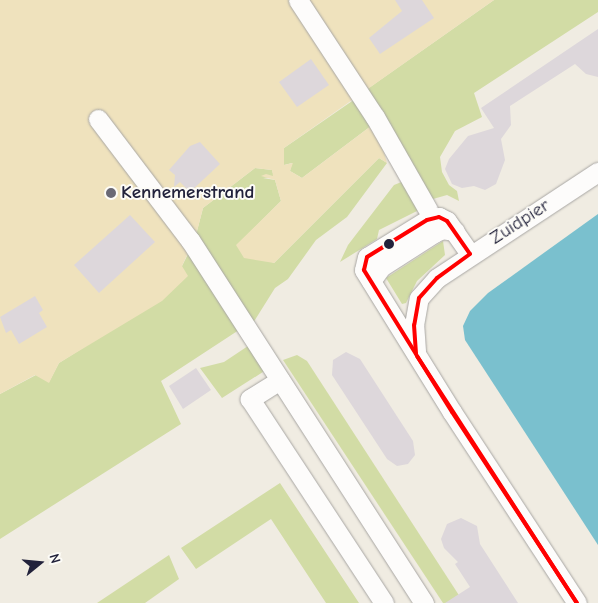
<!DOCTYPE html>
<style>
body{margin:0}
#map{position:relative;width:598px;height:603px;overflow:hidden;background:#f0ece2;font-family:"Comic Neue",sans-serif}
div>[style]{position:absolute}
.green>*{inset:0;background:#d2dca5}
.sand>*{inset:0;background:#efe2bd}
.water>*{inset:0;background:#7ac0ce}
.building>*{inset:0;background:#ddd7db}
.roads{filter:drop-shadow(0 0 1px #a8a6a3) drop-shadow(0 0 1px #a8a6a3)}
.minor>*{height:19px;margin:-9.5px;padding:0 9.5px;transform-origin:9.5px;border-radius:9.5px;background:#fdfcfb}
.bus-1>*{height:4px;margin:-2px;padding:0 2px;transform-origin:2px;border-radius:2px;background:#f00}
.dots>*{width:14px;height:14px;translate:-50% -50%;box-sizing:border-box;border:2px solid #fdfcf7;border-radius:50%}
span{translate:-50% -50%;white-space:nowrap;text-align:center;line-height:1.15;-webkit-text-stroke:4px #fdfcf7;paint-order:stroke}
.poi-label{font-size:19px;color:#22223b;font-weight:700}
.left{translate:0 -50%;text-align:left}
.street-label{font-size:19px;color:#22223b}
.north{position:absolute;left:15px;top:538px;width:50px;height:50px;-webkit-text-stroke:4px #fdfcf7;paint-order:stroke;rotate:73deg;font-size:14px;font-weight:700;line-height:20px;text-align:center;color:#22223b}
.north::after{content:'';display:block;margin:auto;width:18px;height:22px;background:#22223b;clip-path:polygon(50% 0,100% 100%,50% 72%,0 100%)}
</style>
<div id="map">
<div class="green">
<i style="clip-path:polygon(494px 0,598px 0,598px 12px,474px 93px,482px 117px,455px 131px,440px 157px,442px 172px,449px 185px,457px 191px,459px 201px,447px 195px,433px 199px,366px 90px)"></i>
<i style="clip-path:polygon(358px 97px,371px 126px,302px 178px,290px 171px,292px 163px,284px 165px,284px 148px)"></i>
<i style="clip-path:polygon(379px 158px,387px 163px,347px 217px,316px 240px,288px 279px,275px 288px,253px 323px,196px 235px,203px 208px,255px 168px,272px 170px,274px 177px,263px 178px,275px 180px,281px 201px,237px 245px,274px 263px)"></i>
<i style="clip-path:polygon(404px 181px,421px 209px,379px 230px,377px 239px,340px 262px,348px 245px,394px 185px)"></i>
<i style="clip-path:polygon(443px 241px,445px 255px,417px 281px,406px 303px,402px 304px,386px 278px)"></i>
<i style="clip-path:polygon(191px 248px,242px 328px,161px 381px,181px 424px,0 539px,0 394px,36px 375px,49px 382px,59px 363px,89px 344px,182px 266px)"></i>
<i style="clip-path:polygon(251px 344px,266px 370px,222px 398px,200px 368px,224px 362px)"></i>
<i style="clip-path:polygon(297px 355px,307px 361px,464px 603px,443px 603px,283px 360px)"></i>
<i style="clip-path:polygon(280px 483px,359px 603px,326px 603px,271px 519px,196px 569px,181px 548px)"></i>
<i style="clip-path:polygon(169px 555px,179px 579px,145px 603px,97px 603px)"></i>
</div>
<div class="sand">
<i style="clip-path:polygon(0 0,494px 0,284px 148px,284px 165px,293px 163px,290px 171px,302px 178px,371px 126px,380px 138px,387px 163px,379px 158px,274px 263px,244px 258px,236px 245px,281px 201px,275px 180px,261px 176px,266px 174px,273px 176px,272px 170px,255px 168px,203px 208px,196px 235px,182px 266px,188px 276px,162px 301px,59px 363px,49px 383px,35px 375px,0 394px)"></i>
</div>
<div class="water">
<i style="clip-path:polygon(598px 214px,598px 545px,465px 340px,463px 326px,470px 311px,488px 293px)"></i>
</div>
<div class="building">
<i style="clip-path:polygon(395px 0,422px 0,434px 18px,380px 54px,369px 38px,402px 11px)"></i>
<i style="clip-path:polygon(598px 29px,598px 77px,586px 74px,575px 64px,510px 106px,511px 125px,501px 139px,505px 160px,496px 184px,485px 190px,474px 186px,462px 188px,452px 184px,445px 169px,449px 159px,468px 136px,494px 128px,481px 108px)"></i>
<i style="clip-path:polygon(311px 59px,329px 85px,297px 107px,279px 82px)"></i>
<i style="clip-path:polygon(200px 142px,220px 164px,190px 192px,180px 182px,174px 187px,175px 175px,169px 170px,190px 146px)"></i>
<i style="clip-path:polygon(130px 215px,155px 242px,99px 293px,74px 265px)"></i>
<i style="clip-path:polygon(35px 296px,43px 310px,39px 313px,47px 327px,19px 344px,11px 330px,6px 333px,0 317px)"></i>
<i style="clip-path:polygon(346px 352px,360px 359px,413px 441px,415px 455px,408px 464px,397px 466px,387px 459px,332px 375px,333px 360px)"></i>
<i style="clip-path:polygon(196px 368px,211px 390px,183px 409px,169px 386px)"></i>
<i style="clip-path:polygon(461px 518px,477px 526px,480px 544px,518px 603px,445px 603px,470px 587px,455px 564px,458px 562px,444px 548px,441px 539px,447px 524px)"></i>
</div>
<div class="roads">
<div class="minor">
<i style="left:298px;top:0;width:140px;rotate:56.7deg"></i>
<i style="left:375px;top:117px;width:107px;rotate:60.3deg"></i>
<i style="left:98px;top:119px;width:152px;rotate:52.8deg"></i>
<i style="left:190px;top:240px;width:432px;rotate:57.2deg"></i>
<i style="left:470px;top:254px;width:40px;rotate:-124.9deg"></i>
<i style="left:447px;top:221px;width:9px;rotate:-153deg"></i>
<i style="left:439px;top:217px;width:12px;rotate:166deg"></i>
<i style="left:427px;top:220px;width:70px;rotate:148.3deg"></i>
<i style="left:367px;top:257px;width:13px;rotate:103deg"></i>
<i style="left:364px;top:270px;width:167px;rotate:58.2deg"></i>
<i style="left:452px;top:412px;width:228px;rotate:56.8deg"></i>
<i style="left:371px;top:281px;width:17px;rotate:-54deg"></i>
<i style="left:381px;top:267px;width:63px;rotate:-32.7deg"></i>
<i style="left:434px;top:233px;width:9px;rotate:-27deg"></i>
<i style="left:442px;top:229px;width:13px;rotate:9deg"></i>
<i style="left:416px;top:351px;width:26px;rotate:-94deg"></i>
<i style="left:414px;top:325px;width:27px;rotate:-80deg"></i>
<i style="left:419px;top:298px;width:27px;rotate:-48deg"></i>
<i style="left:437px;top:278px;width:193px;rotate:-33.4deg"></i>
<i style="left:280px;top:380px;width:36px;rotate:148deg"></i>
<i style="left:250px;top:399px;width:244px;rotate:56.7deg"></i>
</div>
</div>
<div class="bus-1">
<i style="left:439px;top:217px;width:9px;rotate:27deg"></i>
<i style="left:447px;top:221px;width:40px;rotate:55.1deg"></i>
<i style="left:470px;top:254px;width:41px;rotate:144deg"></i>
<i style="left:437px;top:278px;width:27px;rotate:132deg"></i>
<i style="left:419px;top:298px;width:27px;rotate:100deg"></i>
<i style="left:414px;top:325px;width:29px;rotate:86deg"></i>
<i style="left:416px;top:354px;width:99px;rotate:-121.8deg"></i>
<i style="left:364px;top:270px;width:13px;rotate:-77deg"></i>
<i style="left:367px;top:257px;width:70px;rotate:-31.7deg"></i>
<i style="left:427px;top:220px;width:12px;rotate:-14deg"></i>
<i style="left:417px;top:356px;width:294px;rotate:57.1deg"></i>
<i style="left:577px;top:603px;width:228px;rotate:-123.2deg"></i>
<i style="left:452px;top:412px;width:66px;rotate:-122deg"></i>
</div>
<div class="dots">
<i style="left:111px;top:193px;background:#6a6975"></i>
<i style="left:389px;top:244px;background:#22223b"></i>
</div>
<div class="poi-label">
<span class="left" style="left:121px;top:193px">Kennemerstrand</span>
</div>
<div class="street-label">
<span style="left:520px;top:222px;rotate:-33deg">Zuidpier</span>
</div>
<div class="north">N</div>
</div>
